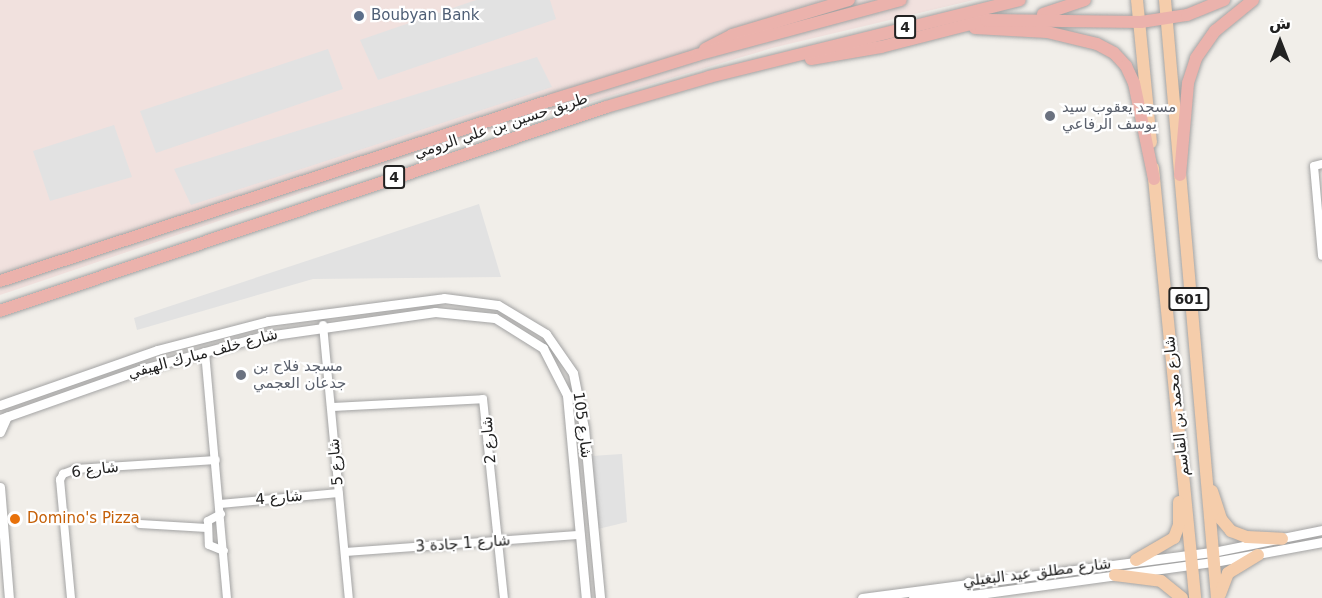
<!DOCTYPE html>
<meta charset="utf-8">
<style>
body{margin:0}
#map{position:relative;width:1322px;height:598px;overflow:hidden;background:#f1eee9;font-family:"DejaVu Sans",Vazirmatn,sans-serif}
div>[style]{position:absolute}
.military>*{inset:0;background:#f1e1de}
.parking>*{inset:0;background:#e2e2e2}
.roads{filter:drop-shadow(0 0 2px #a3a3a3) drop-shadow(0 0 2px #a3a3a3)}
.minor>*{height:8px;margin:-4px;padding:0 4px;transform-origin:4px;border-radius:4px;background:#fff}
.tertiary>*{height:9px;margin:-4.5px;padding:0 4.5px;transform-origin:4.5px;border-radius:4.5px;background:#fff}
.primary>*{height:12px;margin:-6px;padding:0 6px;transform-origin:6px;border-radius:6px;background:#f5cdab}
.trunk>*{height:12px;margin:-6px;padding:0 6px;transform-origin:6px;border-radius:6px;background:#ebb2ac}
.dots>*{width:16px;height:16px;translate:-50% -50%;box-sizing:border-box;border:3px solid #fff;border-radius:50%}
span{translate:-50% -50%;white-space:nowrap;text-align:center;line-height:1.15;-webkit-text-stroke:4.5px #fff;paint-order:stroke}
.shield-label span{padding:2px 4px;background:#fff;border:2px solid;border-radius:4px;-webkit-text-stroke-width:0}
.shield-label{font-size:14px;color:#222;font-weight:700}
.service-label{font-size:15px;color:#4e5e75}
.left{translate:0 -50%;text-align:left}
.worship-label{font-size:15px;color:#5b616d}
.street-label{font-size:15px;color:#222}
.food-label{font-size:15px;color:#c56008}
.north{position:absolute;left:1250px;top:12px;width:60px;height:60px;-webkit-text-stroke:4px #fff;paint-order:stroke;rotate:0deg;font-size:16px;font-weight:700;line-height:24px;text-align:center;color:#222}
.north::after{content:'';display:block;margin:auto;width:21px;height:27px;background:#222;clip-path:polygon(50% 0,100% 100%,50% 72%,0 100%)}
</style>
<div id="map">
<div class="military">
<i style="clip-path:polygon(0 0,974px 0,772px 48px,422px 152px,0 295px)"></i>
</div>
<div class="parking">
<i style="clip-path:polygon(476px 0,550px 0,556px 19px,378px 80px,360px 40px)"></i>
<i style="clip-path:polygon(328px 49px,343px 89px,156px 153px,140px 111px)"></i>
<i style="clip-path:polygon(537px 57px,552px 87px,191px 205px,174px 169px)"></i>
<i style="clip-path:polygon(114px 125px,132px 177px,50px 201px,33px 151px)"></i>
<i style="clip-path:polygon(479px 204px,501px 277px,313px 279px,137px 330px,134px 318px)"></i>
<i style="clip-path:polygon(622px 454px,627px 522px,598px 529px,592px 456px)"></i>
</div>
<div class="roads">
<div class="minor">
<i style="left:1322px;top:164px;width:8px;rotate:166deg"></i>
<i style="left:1314px;top:166px;width:90px;rotate:84.9deg"></i>
<i style="left:323px;top:325px;width:274px;rotate:84.6deg"></i>
<i style="left:205px;top:352px;width:247px;rotate:84.9deg"></i>
<i style="left:332px;top:407px;width:151px;rotate:-3deg"></i>
<i style="left:483px;top:399px;width:200px;rotate:84deg"></i>
<i style="left:220px;top:504px;width:119px;rotate:-5.3deg"></i>
<i style="left:221px;top:514px;width:15px;rotate:152deg"></i>
<i style="left:208px;top:521px;width:24px;rotate:88deg"></i>
<i style="left:209px;top:545px;width:16px;rotate:22deg"></i>
<i style="left:140px;top:524px;width:67px;rotate:3.4deg"></i>
<i style="left:346px;top:552px;width:235px;rotate:-4.2deg"></i>
<i style="left:71px;top:598px;width:119px;rotate:-95.3deg"></i>
<i style="left:60px;top:480px;width:7px;rotate:-63deg"></i>
<i style="left:63px;top:474px;width:14px;rotate:-21deg"></i>
<i style="left:76px;top:469px;width:140px;rotate:-3.7deg"></i>
</div>
<div class="tertiary">
<i style="left:0;top:405px;width:166px;rotate:-19.3deg"></i>
<i style="left:157px;top:350px;width:115px;rotate:-14.6deg"></i>
<i style="left:268px;top:321px;width:177px;rotate:-7.4deg"></i>
<i style="left:444px;top:298px;width:54px;rotate:7.4deg"></i>
<i style="left:498px;top:305px;width:56px;rotate:31.1deg"></i>
<i style="left:546px;top:334px;width:47px;rotate:55.3deg"></i>
<i style="left:573px;top:373px;width:56px;rotate:78.7deg"></i>
<i style="left:584px;top:428px;width:171px;rotate:84.6deg"></i>
<i style="left:0;top:419px;width:147px;rotate:-19.4deg"></i>
<i style="left:139px;top:370px;width:125px;rotate:-15.3deg"></i>
<i style="left:260px;top:337px;width:177px;rotate:-8.1deg"></i>
<i style="left:435px;top:312px;width:60px;rotate:5.7deg"></i>
<i style="left:495px;top:318px;width:57px;rotate:32deg"></i>
<i style="left:543px;top:348px;width:53px;rotate:62.9deg"></i>
<i style="left:567px;top:395px;width:204px;rotate:84.7deg"></i>
<i style="left:0;top:432px;width:17px;rotate:-66deg"></i>
<i style="left:0;top:487px;width:111px;rotate:85.4deg"></i>
<i style="left:862px;top:598px;width:354px;rotate:-7.5deg"></i>
<i style="left:1213px;top:552px;width:111px;rotate:-11.4deg"></i>
<i style="left:913px;top:598px;width:51px;rotate:-7.8deg"></i>
<i style="left:964px;top:591px;width:10px;rotate:-66deg"></i>
<i style="left:950px;top:598px;width:266px;rotate:-7.8deg"></i>
<i style="left:1214px;top:562px;width:110px;rotate:-10.5deg"></i>
</div>
<div class="primary">
<i style="left:1137px;top:0;width:143px;rotate:84.4deg"></i>
<i style="left:1165px;top:0;width:600px;rotate:85.03deg"></i>
<i style="left:1153px;top:168px;width:432px;rotate:84.4deg"></i>
<i style="left:1212px;top:491px;width:29px;rotate:72deg"></i>
<i style="left:1221px;top:519px;width:16px;rotate:50deg"></i>
<i style="left:1231px;top:531px;width:17px;rotate:21deg"></i>
<i style="left:1247px;top:537px;width:35px;rotate:3deg"></i>
<i style="left:1136px;top:560px;width:44px;rotate:-30.1deg"></i>
<i style="left:1174px;top:538px;width:14px;rotate:-69deg"></i>
<i style="left:1179px;top:525px;width:23px;rotate:-90deg"></i>
<i style="left:1115px;top:575px;width:46px;rotate:7.4deg"></i>
<i style="left:1161px;top:581px;width:27px;rotate:39deg"></i>
<i style="left:1220px;top:594px;width:22px;rotate:-69deg"></i>
<i style="left:1228px;top:573px;width:35px;rotate:-31deg"></i>
</div>
<div class="trunk">
<i style="left:1043px;top:14px;width:44px;rotate:-18.4deg"></i>
<i style="left:975px;top:28px;width:72px;rotate:3.2deg"></i>
<i style="left:1047px;top:32px;width:51px;rotate:13.5deg"></i>
<i style="left:1097px;top:44px;width:19px;rotate:28deg"></i>
<i style="left:1114px;top:53px;width:18px;rotate:47deg"></i>
<i style="left:1126px;top:66px;width:19px;rotate:65deg"></i>
<i style="left:1134px;top:83px;width:98px;rotate:78.2deg"></i>
<i style="left:705px;top:49px;width:30px;rotate:-27deg"></i>
<i style="left:732px;top:35px;width:122px;rotate:-16.7deg"></i>
<i style="left:811px;top:59px;width:71px;rotate:-9.7deg"></i>
<i style="left:881px;top:47px;width:108px;rotate:-14.4deg"></i>
<i style="left:986px;top:20px;width:155px;rotate:0.7deg"></i>
<i style="left:1141px;top:22px;width:47px;rotate:-8.7deg"></i>
<i style="left:1187px;top:15px;width:40px;rotate:-22deg"></i>
<i style="left:1180px;top:175px;width:92px;rotate:-85deg"></i>
<i style="left:1188px;top:83px;width:26px;rotate:-72deg"></i>
<i style="left:1196px;top:58px;width:33px;rotate:-55deg"></i>
<i style="left:1215px;top:31px;width:49px;rotate:-39.2deg"></i>
<i style="left:0;top:281px;width:581px;rotate:-18.15deg"></i>
<i style="left:552px;top:100px;width:152px;rotate:-17.2deg"></i>
<i style="left:697px;top:55px;width:211px;rotate:-15.1deg"></i>
<i style="left:0;top:311px;width:639px;rotate:-18.6deg"></i>
<i style="left:606px;top:107px;width:107px;rotate:-16.2deg"></i>
<i style="left:709px;top:77px;width:320px;rotate:-13.9deg"></i>
</div>
</div>
<div class="dots">
<i style="left:359px;top:16px;background:#5c6f8a"></i>
<i style="left:1050px;top:116px;background:#6b7280"></i>
<i style="left:241px;top:375px;background:#6b7280"></i>
<i style="left:15px;top:519px;background:#e8710a"></i>
</div>
<div class="shield-label">
<span style="left:905px;top:27px">4</span>
<span style="left:394px;top:177px">4</span>
<span style="left:1189px;top:299px">601</span>
</div>
<div class="service-label">
<span class="left" style="left:371px;top:16px">Boubyan Bank</span>
</div>
<div class="worship-label">
<span class="left" style="left:1062px;top:116px">مسجد يعقوب سيد<br>يوسف الرفاعي</span>
<span class="left" style="left:253px;top:375px">مسجد فلاح بن<br>جدعان العجمي</span>
</div>
<div class="street-label">
<span style="left:501px;top:126px;rotate:-18deg">طريق حسين بن علي الرومي</span>
<span style="left:203px;top:354px;rotate:-15deg">شارع خلف مبارك الهيفي</span>
<span style="left:1177px;top:406px;rotate:-96deg">شارع محمد بن القاسم</span>
<span style="left:582px;top:425px;rotate:83deg">شارع 105</span>
<span style="left:489px;top:440px;rotate:-95deg">شارع 2</span>
<span style="left:336px;top:462px;rotate:-95deg">شارع 5</span>
<span style="left:95px;top:470px;rotate:-7deg">شارع 6</span>
<span style="left:279px;top:498px;rotate:-5deg">شارع 4</span>
<span style="left:463px;top:544px;rotate:-4deg">شارع 1 جادة 3</span>
<span style="left:1037px;top:573px;rotate:-7deg">شارع مطلق عيد البغيلي</span>
</div>
<div class="food-label">
<span class="left" style="left:27px;top:519px">Domino's Pizza</span>
</div>
<div class="north">ش</div>
</div>
